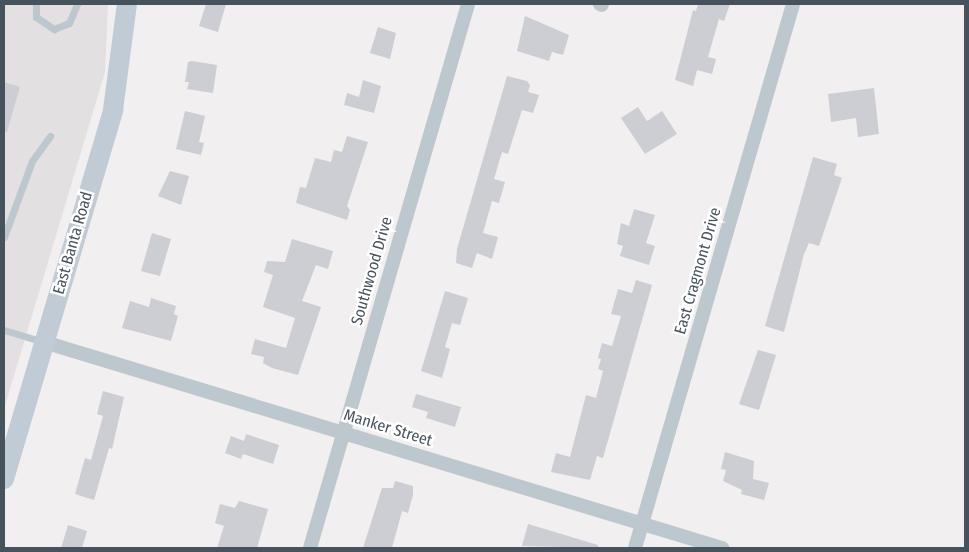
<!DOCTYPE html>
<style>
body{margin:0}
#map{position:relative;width:969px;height:552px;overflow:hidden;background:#f1efef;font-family:"Fira Sans Condensed",sans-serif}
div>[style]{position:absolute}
.education>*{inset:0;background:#e2e0e1}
.building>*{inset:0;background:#ccced4}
.lane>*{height:7px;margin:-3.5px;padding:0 3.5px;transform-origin:3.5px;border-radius:3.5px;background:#bdc7ce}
.street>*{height:14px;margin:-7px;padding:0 7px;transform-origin:7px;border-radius:7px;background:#bdc7ce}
.secondary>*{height:20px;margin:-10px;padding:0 10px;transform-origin:10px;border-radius:10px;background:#c0cbd6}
span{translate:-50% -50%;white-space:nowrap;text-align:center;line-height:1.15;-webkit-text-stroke:5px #fff;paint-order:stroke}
.street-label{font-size:16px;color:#47535c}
.frame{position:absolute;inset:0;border:5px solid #47535c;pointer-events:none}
</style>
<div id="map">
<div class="education">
<i style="clip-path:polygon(4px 4px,108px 4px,105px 72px,4px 409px)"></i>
</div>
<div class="building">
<i style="clip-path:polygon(206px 4px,226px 4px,218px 32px,199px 26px)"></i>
<i style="clip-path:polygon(698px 4px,730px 4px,724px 21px,719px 19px,708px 57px,716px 59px,712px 74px,697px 70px,693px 86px,675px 80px,693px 10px,696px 11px)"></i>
<i style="clip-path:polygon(525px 16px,569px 35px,563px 55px,552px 52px,549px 61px,517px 51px)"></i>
<i style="clip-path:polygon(378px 27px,396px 33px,390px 59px,370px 53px)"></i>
<i style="clip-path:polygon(192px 61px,217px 65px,213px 93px,187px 89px,189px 82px,185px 82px,188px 62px)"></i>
<i style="clip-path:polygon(507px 76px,527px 81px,530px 85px,528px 92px,539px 95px,533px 113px,522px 110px,508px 154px,502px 152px,494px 179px,505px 182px,499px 203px,492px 201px,483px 233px,498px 237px,492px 259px,477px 253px,472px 268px,456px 263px,457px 249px)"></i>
<i style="clip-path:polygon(363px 80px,381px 86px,374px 113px,344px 105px,347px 93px,359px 97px)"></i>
<i style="clip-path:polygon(4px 82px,20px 87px,7px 132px,4px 132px)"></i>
<i style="clip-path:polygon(874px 88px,879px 134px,858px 137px,856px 118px,831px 122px,828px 94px)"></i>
<i style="clip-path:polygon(638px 107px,647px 121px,662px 111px,677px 134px,645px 154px,621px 118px)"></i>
<i style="clip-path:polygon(185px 111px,205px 116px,199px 142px,204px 143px,201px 155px,176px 149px)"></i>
<i style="clip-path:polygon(347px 136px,368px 142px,347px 206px,350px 210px,347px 220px,296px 203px,300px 187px,306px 188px,315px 158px,331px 162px,334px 150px,342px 152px)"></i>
<i style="clip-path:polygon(813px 157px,837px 164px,834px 175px,842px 178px,819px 246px,809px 243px,804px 254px,784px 332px,765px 326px)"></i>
<i style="clip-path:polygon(170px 171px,189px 176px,181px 205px,158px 196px)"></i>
<i style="clip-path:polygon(634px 209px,655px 215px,646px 243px,655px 246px,649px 265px,620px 256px,623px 246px,617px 244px,621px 223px,629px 226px)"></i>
<i style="clip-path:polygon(152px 233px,171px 239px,160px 276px,141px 271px)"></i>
<i style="clip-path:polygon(292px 239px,333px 251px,328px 269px,316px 265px,302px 301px,321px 307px,298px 375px,272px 368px,263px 363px,264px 357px,251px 354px,255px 339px,286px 348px,295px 318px,263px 307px,273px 275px,264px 272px,267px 261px,285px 262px)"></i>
<i style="clip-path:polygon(636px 280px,652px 285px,603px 458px,597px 456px,590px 480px,551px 472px,556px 453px,570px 457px,586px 395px,596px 398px,603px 371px,598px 369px,601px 359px,598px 358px,602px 343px,612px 346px,621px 316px,611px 314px,618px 289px,632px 293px)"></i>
<i style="clip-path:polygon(445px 291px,468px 298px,460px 325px,452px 323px,445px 347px,450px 349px,442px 378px,421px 371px)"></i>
<i style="clip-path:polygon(151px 298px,176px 306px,174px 314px,178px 316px,171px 341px,122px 328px,130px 301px,149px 307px)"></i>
<i style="clip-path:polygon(758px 350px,776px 355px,759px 410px,739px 404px)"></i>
<i style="clip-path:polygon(103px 391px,124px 397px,112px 449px,109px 448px,94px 500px,75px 494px,85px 458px,91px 460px,103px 416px,97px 414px)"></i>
<i style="clip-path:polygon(416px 394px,461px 407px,455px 427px,426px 418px,428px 412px,412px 407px)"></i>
<i style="clip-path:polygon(246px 434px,279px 445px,273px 464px,243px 454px,241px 459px,225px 453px,231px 436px,244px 441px)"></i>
<i style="clip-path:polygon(725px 452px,754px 461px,753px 479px,769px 483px,764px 500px,741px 494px,742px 490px,723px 481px,726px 470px,721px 469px)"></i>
<i style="clip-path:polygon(395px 481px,413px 486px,413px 495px,408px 513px,402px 511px,392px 548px,363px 548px,382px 488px,393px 488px)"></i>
<i style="clip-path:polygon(239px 501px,268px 509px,257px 548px,217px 548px,224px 526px,215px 523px,220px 504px,235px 508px)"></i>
<i style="clip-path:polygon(528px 524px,598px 545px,598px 548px,522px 546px)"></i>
<i style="clip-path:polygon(68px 525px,87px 531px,82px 548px,61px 548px)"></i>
</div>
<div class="lane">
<i style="left:36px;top:4px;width:13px;rotate:90deg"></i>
<i style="left:36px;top:17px;width:22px;rotate:34deg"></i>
<i style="left:54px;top:29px;width:16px;rotate:-22deg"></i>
<i style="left:69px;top:23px;width:21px;rotate:-67deg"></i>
<i style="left:4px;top:237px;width:81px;rotate:-69.8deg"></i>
<i style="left:32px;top:161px;width:31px;rotate:-54deg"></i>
<i style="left:4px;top:330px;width:42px;rotate:16.7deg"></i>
</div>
<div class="street">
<i style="left:600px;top:4px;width:2px;rotate:27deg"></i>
<i style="left:44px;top:342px;width:709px;rotate:16.9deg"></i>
<i style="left:310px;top:548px;width:566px;rotate:-73.8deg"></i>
<i style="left:635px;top:548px;width:566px;rotate:-73.8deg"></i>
</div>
<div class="secondary">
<i style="left:4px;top:479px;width:385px;rotate:-73.5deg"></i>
<i style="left:113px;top:110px;width:107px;rotate:-82.5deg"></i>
</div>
<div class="street-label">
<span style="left:73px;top:243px;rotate:-74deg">East Banta Road</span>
<span style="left:372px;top:271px;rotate:-74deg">Southwood Drive</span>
<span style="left:698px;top:271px;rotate:-74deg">East Cragmont Drive</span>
<span style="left:388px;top:428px;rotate:17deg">Manker Street</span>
</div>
<div class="frame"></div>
</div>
